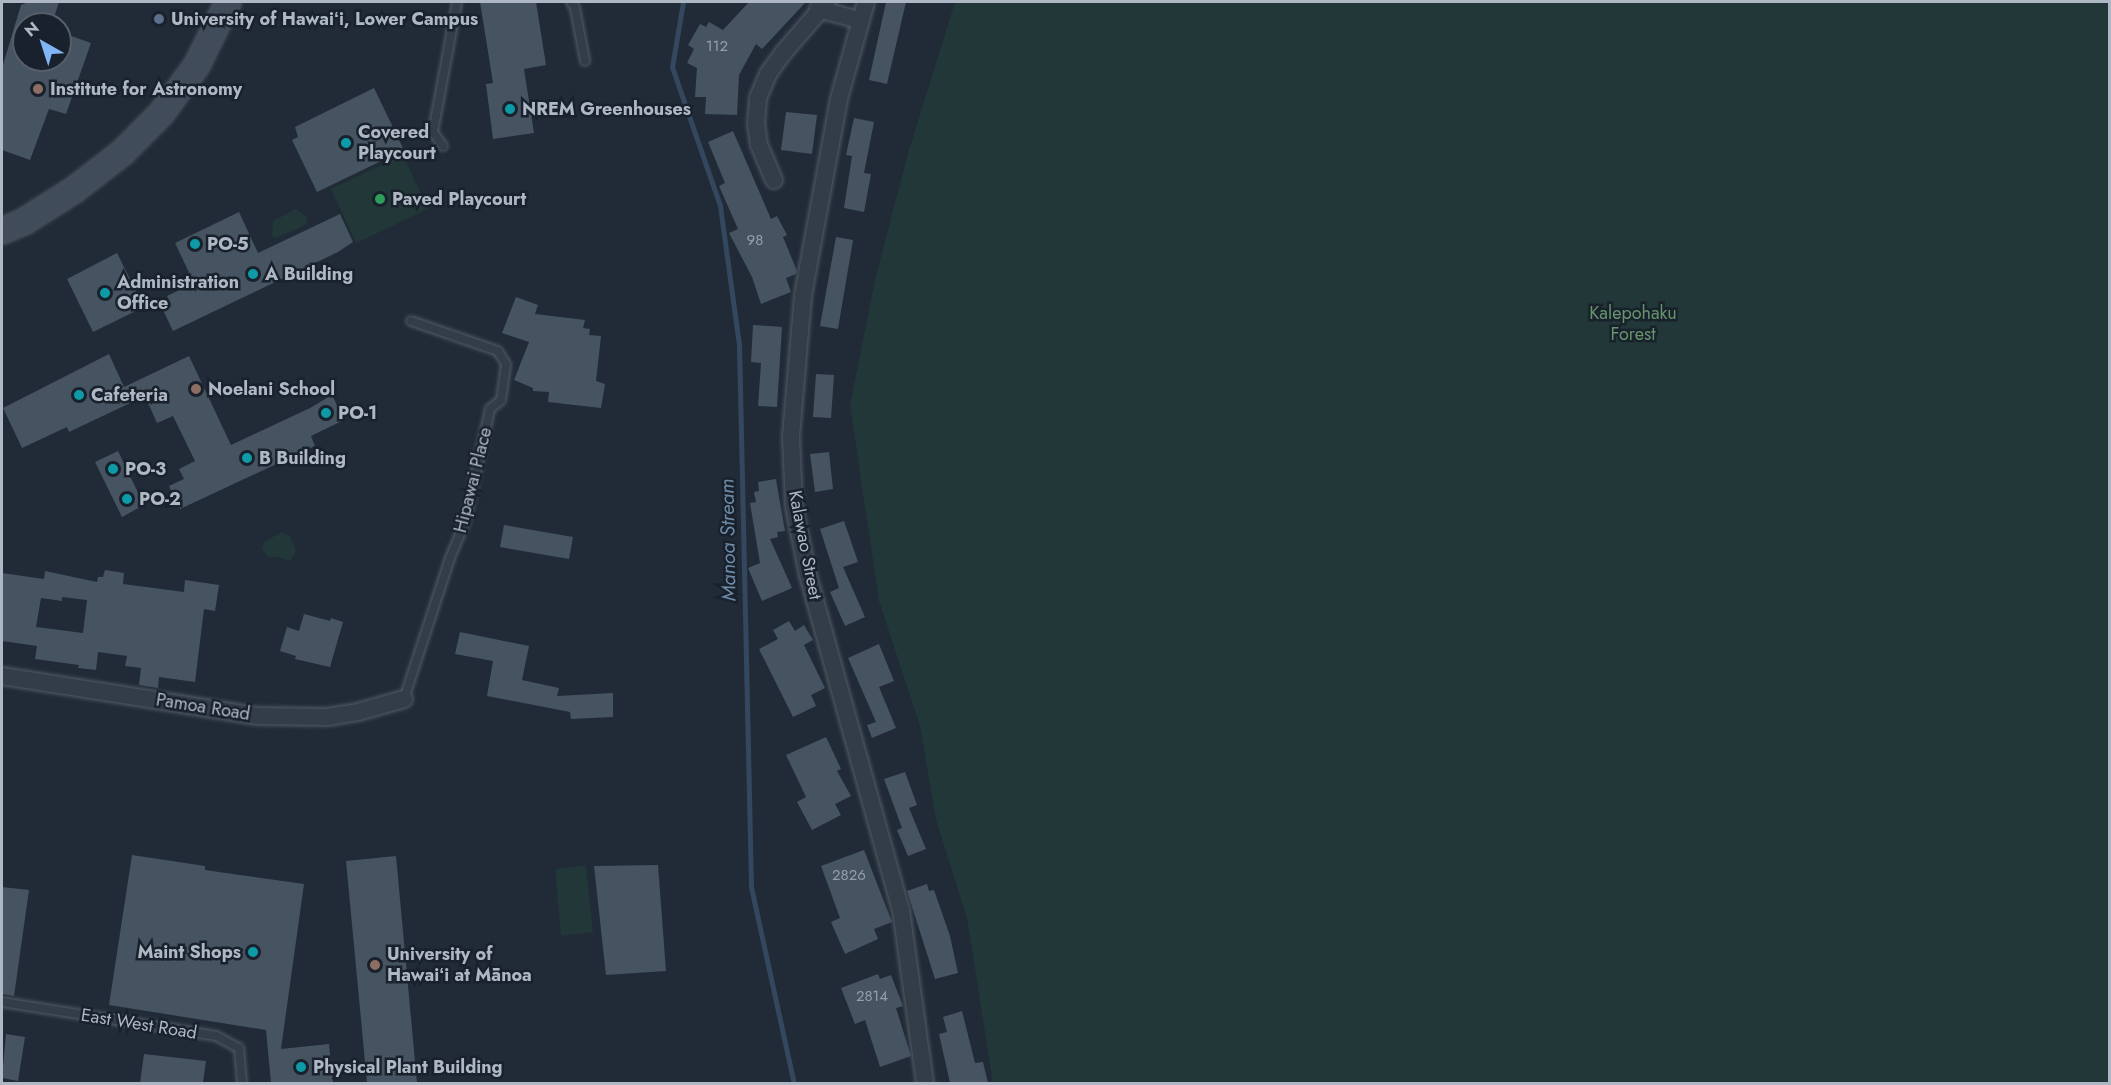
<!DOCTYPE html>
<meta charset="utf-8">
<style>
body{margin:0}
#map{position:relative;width:2111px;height:1085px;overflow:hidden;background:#202b37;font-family:Jost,sans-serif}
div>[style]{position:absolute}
.green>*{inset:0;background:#223738}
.stream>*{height:5px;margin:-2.5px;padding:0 2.5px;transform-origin:2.5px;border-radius:2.5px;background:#33485e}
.building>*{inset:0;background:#465361}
.roads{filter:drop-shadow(0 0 2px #515b65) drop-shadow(0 0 2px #515b65)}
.lane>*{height:8px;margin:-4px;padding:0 4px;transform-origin:4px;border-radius:4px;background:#333d47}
.street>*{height:16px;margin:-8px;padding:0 8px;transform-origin:8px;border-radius:8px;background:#333d47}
.secondary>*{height:24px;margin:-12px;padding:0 12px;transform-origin:12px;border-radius:12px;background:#414c5a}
.dots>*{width:16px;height:16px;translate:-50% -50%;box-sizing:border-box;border:3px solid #19222c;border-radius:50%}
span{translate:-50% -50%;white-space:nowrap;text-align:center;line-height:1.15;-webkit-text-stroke:5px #19222c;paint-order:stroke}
.number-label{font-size:15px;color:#949fab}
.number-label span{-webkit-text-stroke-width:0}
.poi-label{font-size:18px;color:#aeb8c4;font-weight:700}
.left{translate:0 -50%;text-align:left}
.right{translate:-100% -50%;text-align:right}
.park-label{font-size:18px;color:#66946d}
.street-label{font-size:18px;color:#aeb8c4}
.water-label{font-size:20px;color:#6e8ba8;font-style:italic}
.frame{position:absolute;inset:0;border:3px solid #aeb8c4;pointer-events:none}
.north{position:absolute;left:12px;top:12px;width:60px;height:60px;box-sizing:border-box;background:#19222c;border:2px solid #555e69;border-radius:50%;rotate:321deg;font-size:16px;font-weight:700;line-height:24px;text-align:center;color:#aeb8c4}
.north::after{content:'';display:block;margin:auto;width:21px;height:27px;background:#80b6f6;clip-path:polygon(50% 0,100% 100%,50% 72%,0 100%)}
</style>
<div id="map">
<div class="green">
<i style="clip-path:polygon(955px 2px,2109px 2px,2109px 1083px,993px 1083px,967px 918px,936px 820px,920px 726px,879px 601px,850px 405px,875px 280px,908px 153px)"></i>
<i style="clip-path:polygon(403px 155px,428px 209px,356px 243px,331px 189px)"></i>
<i style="clip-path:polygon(296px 209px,306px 216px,307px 224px,276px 238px,272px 236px,273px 221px)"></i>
<i style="clip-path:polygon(282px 532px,290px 536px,296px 551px,290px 561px,279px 557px,268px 557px,262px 548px,264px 542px)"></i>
<i style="clip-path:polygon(586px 865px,593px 932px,561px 936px,555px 869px)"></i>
</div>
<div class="stream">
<i style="left:683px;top:2px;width:66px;rotate:99.6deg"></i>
<i style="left:672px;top:67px;width:147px;rotate:70.9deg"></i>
<i style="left:720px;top:206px;width:139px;rotate:82.2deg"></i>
<i style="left:739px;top:344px;width:543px;rotate:88.73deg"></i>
<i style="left:751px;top:887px;width:202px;rotate:77.7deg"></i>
</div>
<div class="building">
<i style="clip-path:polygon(28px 2px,59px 2px,52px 24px,24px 24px,24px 60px,60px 60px,60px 32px,91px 43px,66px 114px,49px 109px,30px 160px,2px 150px,2px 68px,21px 5px)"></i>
<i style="clip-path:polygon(480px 2px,536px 2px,546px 65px,524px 69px,534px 133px,493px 139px,486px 84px,493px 83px)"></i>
<i style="clip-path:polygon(749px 2px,806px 2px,762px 49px,756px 44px,739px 75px,737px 115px,705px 114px,706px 97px,695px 97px,697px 68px,687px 63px,694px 49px,688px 45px,700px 24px,706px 27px,709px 22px,723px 30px)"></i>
<i style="clip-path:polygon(886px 2px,906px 2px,887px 84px,869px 80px)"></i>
<i style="clip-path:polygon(374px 88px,404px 150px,317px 192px,292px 140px,298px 137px,295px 127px)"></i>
<i style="clip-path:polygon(786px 112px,817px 115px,812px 154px,781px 150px)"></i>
<i style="clip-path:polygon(854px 118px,874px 122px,864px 173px,871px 174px,864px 212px,844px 208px,852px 156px,846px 155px)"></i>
<i style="clip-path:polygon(733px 131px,771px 219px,777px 216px,787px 235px,783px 237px,797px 271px,796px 274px,786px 278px,791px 292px,761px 304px,752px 277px,729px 233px,738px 229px,719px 186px,725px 183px,708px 142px)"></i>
<i style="clip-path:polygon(239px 212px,258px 253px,340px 214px,353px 242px,338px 252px,173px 331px,162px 308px,171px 304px,167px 296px,194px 283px,175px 243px)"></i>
<i style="clip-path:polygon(836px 237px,853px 240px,838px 329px,820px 326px)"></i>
<i style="clip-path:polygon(117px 253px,144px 307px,93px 332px,67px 279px)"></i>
<i style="clip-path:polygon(516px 297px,538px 305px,535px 314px,585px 320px,583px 328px,590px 329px,589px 335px,601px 336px,596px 381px,605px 384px,601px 408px,548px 402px,549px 392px,533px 391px,533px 388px,514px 380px,529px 342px,502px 333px)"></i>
<i style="clip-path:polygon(753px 325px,782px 327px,777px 407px,758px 406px,761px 363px,751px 362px)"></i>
<i style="clip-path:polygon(109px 354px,124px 387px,189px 356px,231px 445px,310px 408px,332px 395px,344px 420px,311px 436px,315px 446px,180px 509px,169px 486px,184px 479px,179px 469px,195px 461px,173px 416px,157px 423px,145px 396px,69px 432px,67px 427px,22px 448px,3px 408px)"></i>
<i style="clip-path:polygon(816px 374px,834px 375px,831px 418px,813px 417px)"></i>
<i style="clip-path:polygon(118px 451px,144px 505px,122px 517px,95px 462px)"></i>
<i style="clip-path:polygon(829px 452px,833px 489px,815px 492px,810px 454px)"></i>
<i style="clip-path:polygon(776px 479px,785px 531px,777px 532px,778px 537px,770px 539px,792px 588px,762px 601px,748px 568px,760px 563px,750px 503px,756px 502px,754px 492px,759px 491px,758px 482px)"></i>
<i style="clip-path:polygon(844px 521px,858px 562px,843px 567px,865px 617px,845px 626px,830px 592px,839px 588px,820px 529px)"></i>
<i style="clip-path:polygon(504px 525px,573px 537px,569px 559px,500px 547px)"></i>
<i style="clip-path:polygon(evenodd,105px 570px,124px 573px,123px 584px,184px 592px,185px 580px,219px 585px,215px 611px,204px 609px,195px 682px,159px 677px,158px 688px,139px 685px,141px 668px,125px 666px,127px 656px,98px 652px,96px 670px,78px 668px,79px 665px,35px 659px,37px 646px,2px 641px,2px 573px,44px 579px,45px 571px,97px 582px,98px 577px,103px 577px,105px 570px,62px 597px,87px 600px,83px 633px,36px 627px,41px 598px,62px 601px,62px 597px)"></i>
<i style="clip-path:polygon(304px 614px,330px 621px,331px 618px,343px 622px,330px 667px,295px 659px,296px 656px,280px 651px,287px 627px,299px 631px)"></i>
<i style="clip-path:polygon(789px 621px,795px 631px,804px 625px,813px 640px,804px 645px,825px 688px,811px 695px,816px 706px,793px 717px,759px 649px,778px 639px,773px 630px)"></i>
<i style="clip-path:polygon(460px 632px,529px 646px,522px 680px,559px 688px,557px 696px,613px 693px,613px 717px,571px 719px,570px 712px,487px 696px,493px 661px,455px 654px)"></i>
<i style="clip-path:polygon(879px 644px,894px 681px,879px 687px,896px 728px,872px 738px,867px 725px,876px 722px,848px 658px)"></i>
<i style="clip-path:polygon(826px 737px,841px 769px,837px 771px,851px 796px,835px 804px,841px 815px,812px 830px,797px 802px,806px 797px,786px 755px)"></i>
<i style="clip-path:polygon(905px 772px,917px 805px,909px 808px,926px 849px,908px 856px,897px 830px,902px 828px,884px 779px)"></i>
<i style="clip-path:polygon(864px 850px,892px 922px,874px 929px,878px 939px,845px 954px,831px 922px,840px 918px,821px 866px)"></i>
<i style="clip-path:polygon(132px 855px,205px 866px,205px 870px,304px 884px,281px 1049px,329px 1044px,333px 1083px,271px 1083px,266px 1030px,109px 1005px)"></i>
<i style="clip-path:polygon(396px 856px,417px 1083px,367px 1083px,346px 861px)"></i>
<i style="clip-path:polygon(658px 865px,666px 971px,606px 975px,594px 866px)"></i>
<i style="clip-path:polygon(927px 884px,929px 891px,934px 890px,950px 936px,958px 973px,935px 979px,907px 891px)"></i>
<i style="clip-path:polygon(2px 887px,29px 890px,14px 996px,2px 994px)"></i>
<i style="clip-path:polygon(878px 974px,880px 979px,891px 975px,903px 1006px,896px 1008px,911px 1056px,880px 1067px,865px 1020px,855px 1024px,841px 988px)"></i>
<i style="clip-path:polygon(962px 1011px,975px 1063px,983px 1062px,988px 1083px,950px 1083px,939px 1034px,947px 1032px,943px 1017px)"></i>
<i style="clip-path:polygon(6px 1034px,25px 1037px,18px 1081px,2px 1078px)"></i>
<i style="clip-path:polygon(144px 1054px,206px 1061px,203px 1083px,140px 1083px)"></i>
</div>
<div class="roads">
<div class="lane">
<i style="left:571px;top:2px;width:7px;rotate:56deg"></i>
<i style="left:575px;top:8px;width:54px;rotate:79.3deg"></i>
<i style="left:443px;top:146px;width:17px;rotate:-126deg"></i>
<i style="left:433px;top:132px;width:132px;rotate:-79.5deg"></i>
<i style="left:404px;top:699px;width:148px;rotate:-71.9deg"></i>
<i style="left:450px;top:558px;width:38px;rotate:-67deg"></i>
<i style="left:465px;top:523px;width:117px;rotate:-77.6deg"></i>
<i style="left:490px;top:409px;width:14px;rotate:-39deg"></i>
<i style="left:501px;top:400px;width:36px;rotate:-82deg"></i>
<i style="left:506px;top:364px;width:15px;rotate:-122deg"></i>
<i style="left:498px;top:351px;width:92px;rotate:-161deg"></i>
<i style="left:2px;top:1002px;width:217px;rotate:9deg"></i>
<i style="left:216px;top:1036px;width:26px;rotate:28deg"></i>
<i style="left:239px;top:1048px;width:36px;rotate:85deg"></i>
</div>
<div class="street">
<i style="left:866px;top:2px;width:101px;rotate:105.6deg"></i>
<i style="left:839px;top:99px;width:200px;rotate:100.4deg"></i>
<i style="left:803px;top:296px;width:142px;rotate:94.9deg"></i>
<i style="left:791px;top:437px;width:70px;rotate:87.5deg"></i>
<i style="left:794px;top:507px;width:69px;rotate:78.4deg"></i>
<i style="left:808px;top:575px;width:348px;rotate:74.5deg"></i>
<i style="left:901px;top:910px;width:176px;rotate:82.1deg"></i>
<i style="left:818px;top:9px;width:42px;rotate:15deg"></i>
<i style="left:774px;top:180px;width:38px;rotate:-113deg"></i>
<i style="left:759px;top:145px;width:22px;rotate:-98deg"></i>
<i style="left:756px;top:123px;width:25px;rotate:-85deg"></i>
<i style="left:758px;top:98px;width:26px;rotate:-67deg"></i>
<i style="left:768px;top:74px;width:27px;rotate:-54deg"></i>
<i style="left:784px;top:52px;width:66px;rotate:-49.3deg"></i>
<i style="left:2px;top:676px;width:259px;rotate:8.9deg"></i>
<i style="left:258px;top:716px;width:69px;rotate:0.8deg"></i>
<i style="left:327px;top:717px;width:31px;rotate:-9deg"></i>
<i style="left:358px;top:712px;width:48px;rotate:-15.8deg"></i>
</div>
<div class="secondary">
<i style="left:2px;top:231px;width:25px;rotate:-23deg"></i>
<i style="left:25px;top:221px;width:58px;rotate:-32.3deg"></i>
<i style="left:74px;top:190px;width:61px;rotate:-37.6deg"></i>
<i style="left:122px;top:153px;width:55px;rotate:-45deg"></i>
<i style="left:161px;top:114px;width:61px;rotate:-53.7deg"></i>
<i style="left:197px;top:65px;width:70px;rotate:-63.8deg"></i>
</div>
</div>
<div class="dots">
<i style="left:159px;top:19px;background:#5c6f8a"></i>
<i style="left:38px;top:89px;background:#8d6e63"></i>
<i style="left:510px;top:109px;background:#0f9aa8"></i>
<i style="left:346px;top:143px;background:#0f9aa8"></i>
<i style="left:380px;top:199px;background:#2e9e5b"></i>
<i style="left:195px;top:244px;background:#0f9aa8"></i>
<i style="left:253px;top:274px;background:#0f9aa8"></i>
<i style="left:105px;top:293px;background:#0f9aa8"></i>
<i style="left:196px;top:389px;background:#8d6e63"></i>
<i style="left:79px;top:395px;background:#0f9aa8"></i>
<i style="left:326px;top:413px;background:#0f9aa8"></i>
<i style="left:247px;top:458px;background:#0f9aa8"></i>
<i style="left:113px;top:469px;background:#0f9aa8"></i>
<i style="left:127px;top:499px;background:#0f9aa8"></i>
<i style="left:253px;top:952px;background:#0f9aa8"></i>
<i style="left:375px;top:965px;background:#8d6e63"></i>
<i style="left:301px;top:1067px;background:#0f9aa8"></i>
</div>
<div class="number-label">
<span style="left:717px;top:47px">112</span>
<span style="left:755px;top:241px">98</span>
<span style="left:849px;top:876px">2826</span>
<span style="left:872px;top:997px">2814</span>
</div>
<div class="poi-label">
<span class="left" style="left:171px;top:19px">University of Hawaiʻi, Lower Campus</span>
<span class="left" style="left:50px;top:89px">Institute for Astronomy</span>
<span class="left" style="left:522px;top:109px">NREM Greenhouses</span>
<span class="left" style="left:358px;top:143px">Covered<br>Playcourt</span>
<span class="left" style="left:392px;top:199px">Paved Playcourt</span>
<span class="left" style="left:207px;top:244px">PO-5</span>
<span class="left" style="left:265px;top:274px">A Building</span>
<span class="left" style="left:117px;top:293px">Administration<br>Office</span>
<span class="left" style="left:208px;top:389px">Noelani School</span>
<span class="left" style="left:91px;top:395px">Cafeteria</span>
<span class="left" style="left:338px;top:413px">PO-1</span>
<span class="left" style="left:259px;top:458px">B Building</span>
<span class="left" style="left:125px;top:469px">PO-3</span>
<span class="left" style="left:139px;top:499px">PO-2</span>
<span class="right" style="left:241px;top:952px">Maint Shops</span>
<span class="left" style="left:387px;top:965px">University of<br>Hawaiʻi at Mānoa</span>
<span class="left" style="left:313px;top:1067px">Physical Plant Building</span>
</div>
<div class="park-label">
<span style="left:1633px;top:324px">Kalepohaku<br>Forest</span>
</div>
<div class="street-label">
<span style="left:473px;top:480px;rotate:-76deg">Hipawai Place</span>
<span style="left:805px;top:545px;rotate:79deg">Kalawao Street</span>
<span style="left:203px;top:707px;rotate:9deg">Pamoa Road</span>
<span style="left:139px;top:1024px;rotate:9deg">East West Road</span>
</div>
<div class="water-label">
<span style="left:728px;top:540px;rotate:-91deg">Manoa Stream</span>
</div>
<div class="frame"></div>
<div class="north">N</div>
</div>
